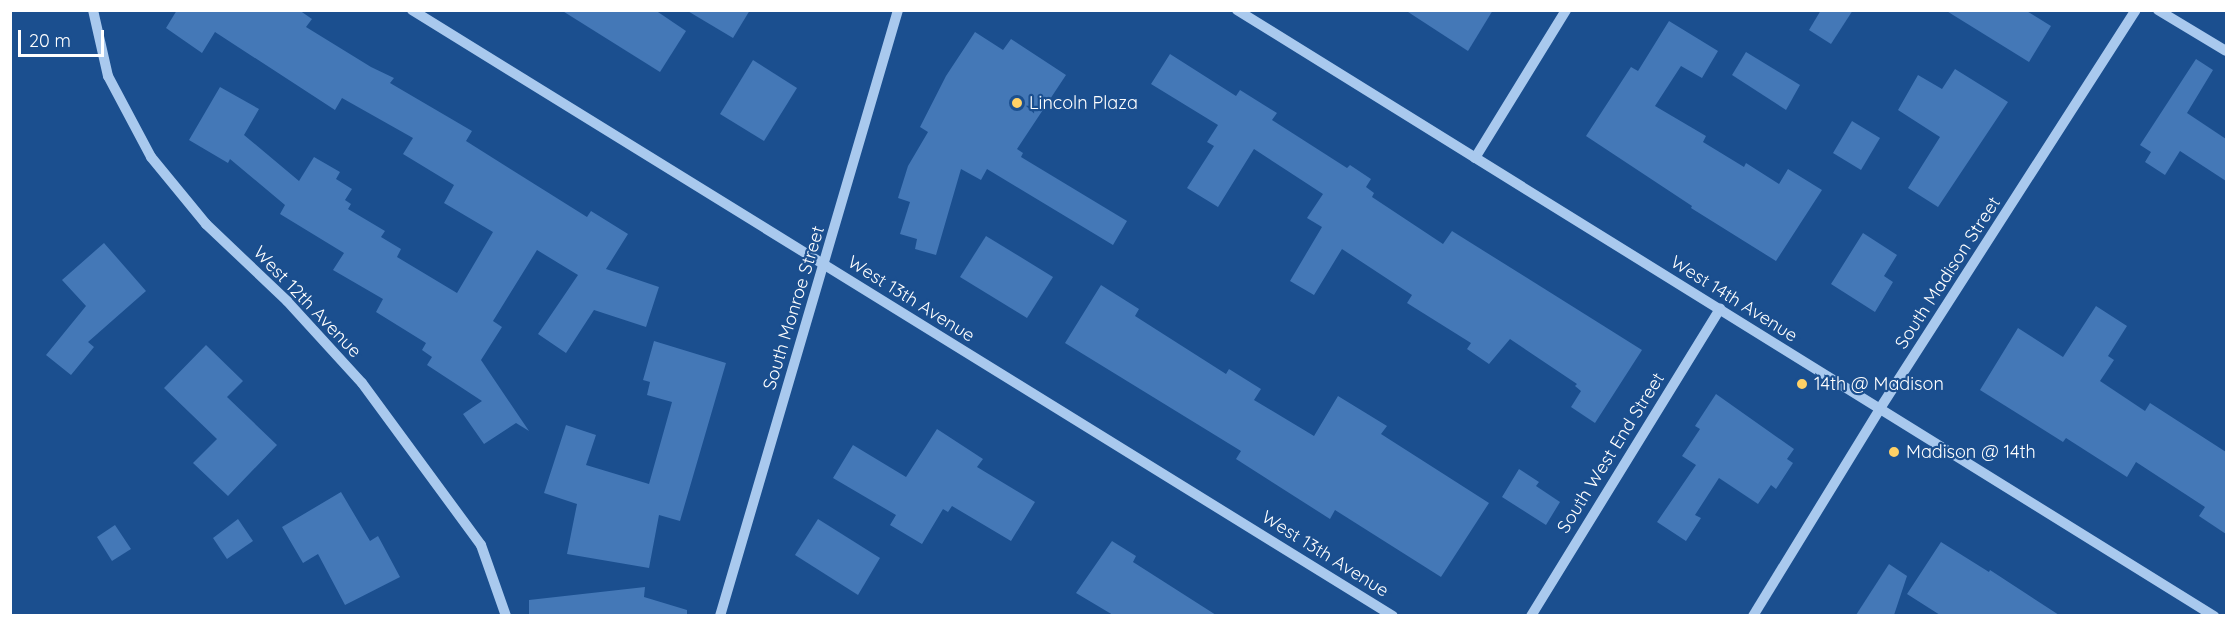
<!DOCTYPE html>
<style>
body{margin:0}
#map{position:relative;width:2237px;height:626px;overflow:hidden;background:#1b4f8f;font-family:Quicksand,sans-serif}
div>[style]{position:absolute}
.building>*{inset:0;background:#4478b7}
.minor>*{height:10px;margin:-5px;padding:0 5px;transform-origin:5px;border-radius:5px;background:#a9c9ee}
.dots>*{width:16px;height:16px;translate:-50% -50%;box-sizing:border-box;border:3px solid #1b4f8f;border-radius:50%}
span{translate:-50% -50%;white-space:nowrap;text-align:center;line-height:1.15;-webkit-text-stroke:4.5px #1b4f8f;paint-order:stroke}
.poi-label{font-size:18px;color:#fff}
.left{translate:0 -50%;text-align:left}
.street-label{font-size:18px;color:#fff}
.frame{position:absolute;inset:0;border:12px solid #fff;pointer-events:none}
.scale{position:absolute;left:18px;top:30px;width:86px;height:27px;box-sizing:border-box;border:3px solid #fff;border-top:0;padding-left:8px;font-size:18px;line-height:21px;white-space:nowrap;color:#fff;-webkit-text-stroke:4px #1b4f8f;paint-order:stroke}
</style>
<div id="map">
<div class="building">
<i style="clip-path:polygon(177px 10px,299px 10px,312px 19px,306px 27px,371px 67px,394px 78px,390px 83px,472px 131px,466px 141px,587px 217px,591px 211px,628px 234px,606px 269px,659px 287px,646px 327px,594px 310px,566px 353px,538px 334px,578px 275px,537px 250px,493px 321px,502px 327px,481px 360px,529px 431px,516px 423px,484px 444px,463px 414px,482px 401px,427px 365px,432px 357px,422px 350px,426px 343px,376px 312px,383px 299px,333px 270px,344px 253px,280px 214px,285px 205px,230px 159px,228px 163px,189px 140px,220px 87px,259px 109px,244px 135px,299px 181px,314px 157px,340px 172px,336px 179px,352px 189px,345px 200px,351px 204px,348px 209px,385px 231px,381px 237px,401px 249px,397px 257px,457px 293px,493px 232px,444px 203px,454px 185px,403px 154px,413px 138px,342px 98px,335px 110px,215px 32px,202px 53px,166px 28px)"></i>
<i style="clip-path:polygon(561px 10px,655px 10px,686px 31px,660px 72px)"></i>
<i style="clip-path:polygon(686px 10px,750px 10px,733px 38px)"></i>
<i style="clip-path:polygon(1405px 10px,1493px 10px,1468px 51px)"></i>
<i style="clip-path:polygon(1821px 10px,1853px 10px,1831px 44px,1809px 30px)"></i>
<i style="clip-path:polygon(1945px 10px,2025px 10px,2051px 26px,2029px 62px)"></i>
<i style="clip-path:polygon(1669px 21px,1718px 51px,1702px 78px,1681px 66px,1655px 106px,1706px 136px,1703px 142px,1744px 167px,1746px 163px,1779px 184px,1788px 169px,1822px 190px,1776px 261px,1691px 208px,1692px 206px,1586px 136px,1631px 67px,1638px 71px)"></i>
<i style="clip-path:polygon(975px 32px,1003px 50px,1011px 39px,1066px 75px,1017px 149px,1023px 153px,1021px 157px,1127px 221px,1113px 245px,987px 169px,981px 180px,961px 169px,936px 255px,915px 249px,917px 239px,900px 234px,910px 202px,898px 198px,908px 166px,928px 132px,920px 127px,946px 76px)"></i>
<i style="clip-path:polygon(1746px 52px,1800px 85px,1786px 110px,1732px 75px)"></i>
<i style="clip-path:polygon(1170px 54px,1236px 96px,1240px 90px,1277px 113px,1272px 120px,1347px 168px,1350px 165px,1371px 179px,1366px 187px,1374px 193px,1372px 197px,1443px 244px,1452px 231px,1642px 350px,1595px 423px,1571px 407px,1581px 391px,1575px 386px,1577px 384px,1510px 339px,1489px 364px,1467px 349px,1471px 343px,1407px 303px,1412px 295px,1342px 249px,1314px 295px,1290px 281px,1322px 227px,1307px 218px,1323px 194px,1254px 149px,1218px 207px,1187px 188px,1214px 146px,1207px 142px,1218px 125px,1151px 84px)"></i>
<i style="clip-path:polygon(2196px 59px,2213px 70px,2187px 113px,2226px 139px,2226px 181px,2180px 151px,2165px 175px,2145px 162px,2151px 152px,2140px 145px)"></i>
<i style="clip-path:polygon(753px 60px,797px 88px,764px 141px,720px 114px)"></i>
<i style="clip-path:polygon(1955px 69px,2008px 102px,1938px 207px,1908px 188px,1940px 137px,1898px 110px,1918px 75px,1942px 89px)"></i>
<i style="clip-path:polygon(1852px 121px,1880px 138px,1861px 170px,1833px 153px)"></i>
<i style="clip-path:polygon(1863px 233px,1897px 255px,1884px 276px,1893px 282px,1875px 312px,1831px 284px)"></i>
<i style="clip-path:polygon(986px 236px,1053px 277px,1027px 318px,960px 277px)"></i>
<i style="clip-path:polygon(104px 243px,146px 291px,88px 342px,94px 347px,71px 375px,46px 355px,86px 306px,62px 280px)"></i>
<i style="clip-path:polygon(1101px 285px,1139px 309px,1135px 316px,1226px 374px,1229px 369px,1261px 389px,1254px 400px,1314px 436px,1338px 396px,1387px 426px,1381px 434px,1489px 503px,1441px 577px,1335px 510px,1330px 519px,1236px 459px,1241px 451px,1065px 343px)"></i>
<i style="clip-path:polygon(2096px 306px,2127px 326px,2108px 356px,2114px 360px,2100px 381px,2145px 411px,2150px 403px,2226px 452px,2226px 534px,2199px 516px,2205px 507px,2136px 462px,2127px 477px,2066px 438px,2063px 442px,1980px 390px,2018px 328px,2063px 357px)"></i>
<i style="clip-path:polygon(654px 341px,726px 363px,680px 521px,659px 515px,649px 568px,567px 554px,577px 504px,544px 493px,566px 425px,596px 435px,586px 465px,649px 484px,672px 402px,647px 395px,650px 382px,643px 380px)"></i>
<i style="clip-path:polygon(206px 345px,243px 381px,227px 397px,277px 445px,228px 496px,193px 463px,217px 439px,164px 388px)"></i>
<i style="clip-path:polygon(1716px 394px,1794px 449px,1787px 459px,1793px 463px,1776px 489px,1771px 485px,1758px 504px,1719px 478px,1695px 515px,1701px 518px,1686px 541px,1657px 522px,1696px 465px,1682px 456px,1700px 429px,1695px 426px)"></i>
<i style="clip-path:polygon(937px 429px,983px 459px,977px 467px,1035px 502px,1011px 541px,952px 506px,948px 512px,943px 509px,922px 544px,890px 525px,896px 515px,833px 478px,853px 445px,906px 477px)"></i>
<i style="clip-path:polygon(1519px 469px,1539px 482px,1536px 486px,1560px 502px,1546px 525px,1502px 497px)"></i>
<i style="clip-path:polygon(341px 492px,370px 541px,378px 536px,400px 577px,345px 605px,318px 554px,303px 563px,282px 527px)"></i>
<i style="clip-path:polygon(238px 519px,253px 541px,227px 559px,213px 538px)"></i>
<i style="clip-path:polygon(818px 519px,880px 558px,858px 595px,795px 555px)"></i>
<i style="clip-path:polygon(115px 525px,131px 549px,112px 561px,97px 537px)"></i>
<i style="clip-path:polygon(1112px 541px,1136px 556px,1133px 562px,1216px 615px,1113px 615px,1076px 593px)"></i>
<i style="clip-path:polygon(1941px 542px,1989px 572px,1990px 570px,2059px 615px,1940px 615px,1907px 594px)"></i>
<i style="clip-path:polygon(1889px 564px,1907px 576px,1894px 615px,1856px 615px)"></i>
<i style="clip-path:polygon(645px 587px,644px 597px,687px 610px,687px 615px,529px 615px,529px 600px)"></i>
</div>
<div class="minor">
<i style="left:93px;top:10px;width:68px;rotate:77.2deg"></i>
<i style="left:108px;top:76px;width:92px;rotate:62deg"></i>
<i style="left:151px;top:157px;width:87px;rotate:50.6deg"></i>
<i style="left:206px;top:224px;width:112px;rotate:43.5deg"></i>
<i style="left:287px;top:301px;width:111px;rotate:47.6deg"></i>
<i style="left:362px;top:383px;width:201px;rotate:53.7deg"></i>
<i style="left:481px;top:545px;width:75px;rotate:70.6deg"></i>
<i style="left:412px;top:10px;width:1153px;rotate:31.71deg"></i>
<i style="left:1237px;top:10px;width:1150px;rotate:31.81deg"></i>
<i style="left:2158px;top:10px;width:79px;rotate:31.1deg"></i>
<i style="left:1475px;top:158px;width:174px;rotate:-58.4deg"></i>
<i style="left:720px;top:616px;width:632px;rotate:-73.63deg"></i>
<i style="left:1531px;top:616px;width:361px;rotate:-58.4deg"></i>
<i style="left:1753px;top:616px;width:241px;rotate:-58.5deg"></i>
<i style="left:1879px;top:410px;width:475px;rotate:-57.3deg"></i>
</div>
<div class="dots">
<i style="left:1017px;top:103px;background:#ffd166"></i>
<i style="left:1802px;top:384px;background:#ffd166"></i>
<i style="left:1894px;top:452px;background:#ffd166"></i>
</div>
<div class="poi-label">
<span class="left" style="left:1029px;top:103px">Lincoln Plaza</span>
<span class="left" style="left:1814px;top:384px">14th @ Madison</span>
<span class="left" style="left:1906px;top:452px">Madison @ 14th</span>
</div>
<div class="street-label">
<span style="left:1948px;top:273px;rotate:-57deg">South Madison Street</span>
<span style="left:911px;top:299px;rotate:32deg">West 13th Avenue</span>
<span style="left:1734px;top:299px;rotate:32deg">West 14th Avenue</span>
<span style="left:307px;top:302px;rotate:46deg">West 12th Avenue</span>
<span style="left:794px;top:308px;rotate:-73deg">South Monroe Street</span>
<span style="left:1611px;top:453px;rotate:-58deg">South West End Street</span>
<span style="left:1325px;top:554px;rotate:32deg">West 13th Avenue</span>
</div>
<div class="frame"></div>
<div class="scale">20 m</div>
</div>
